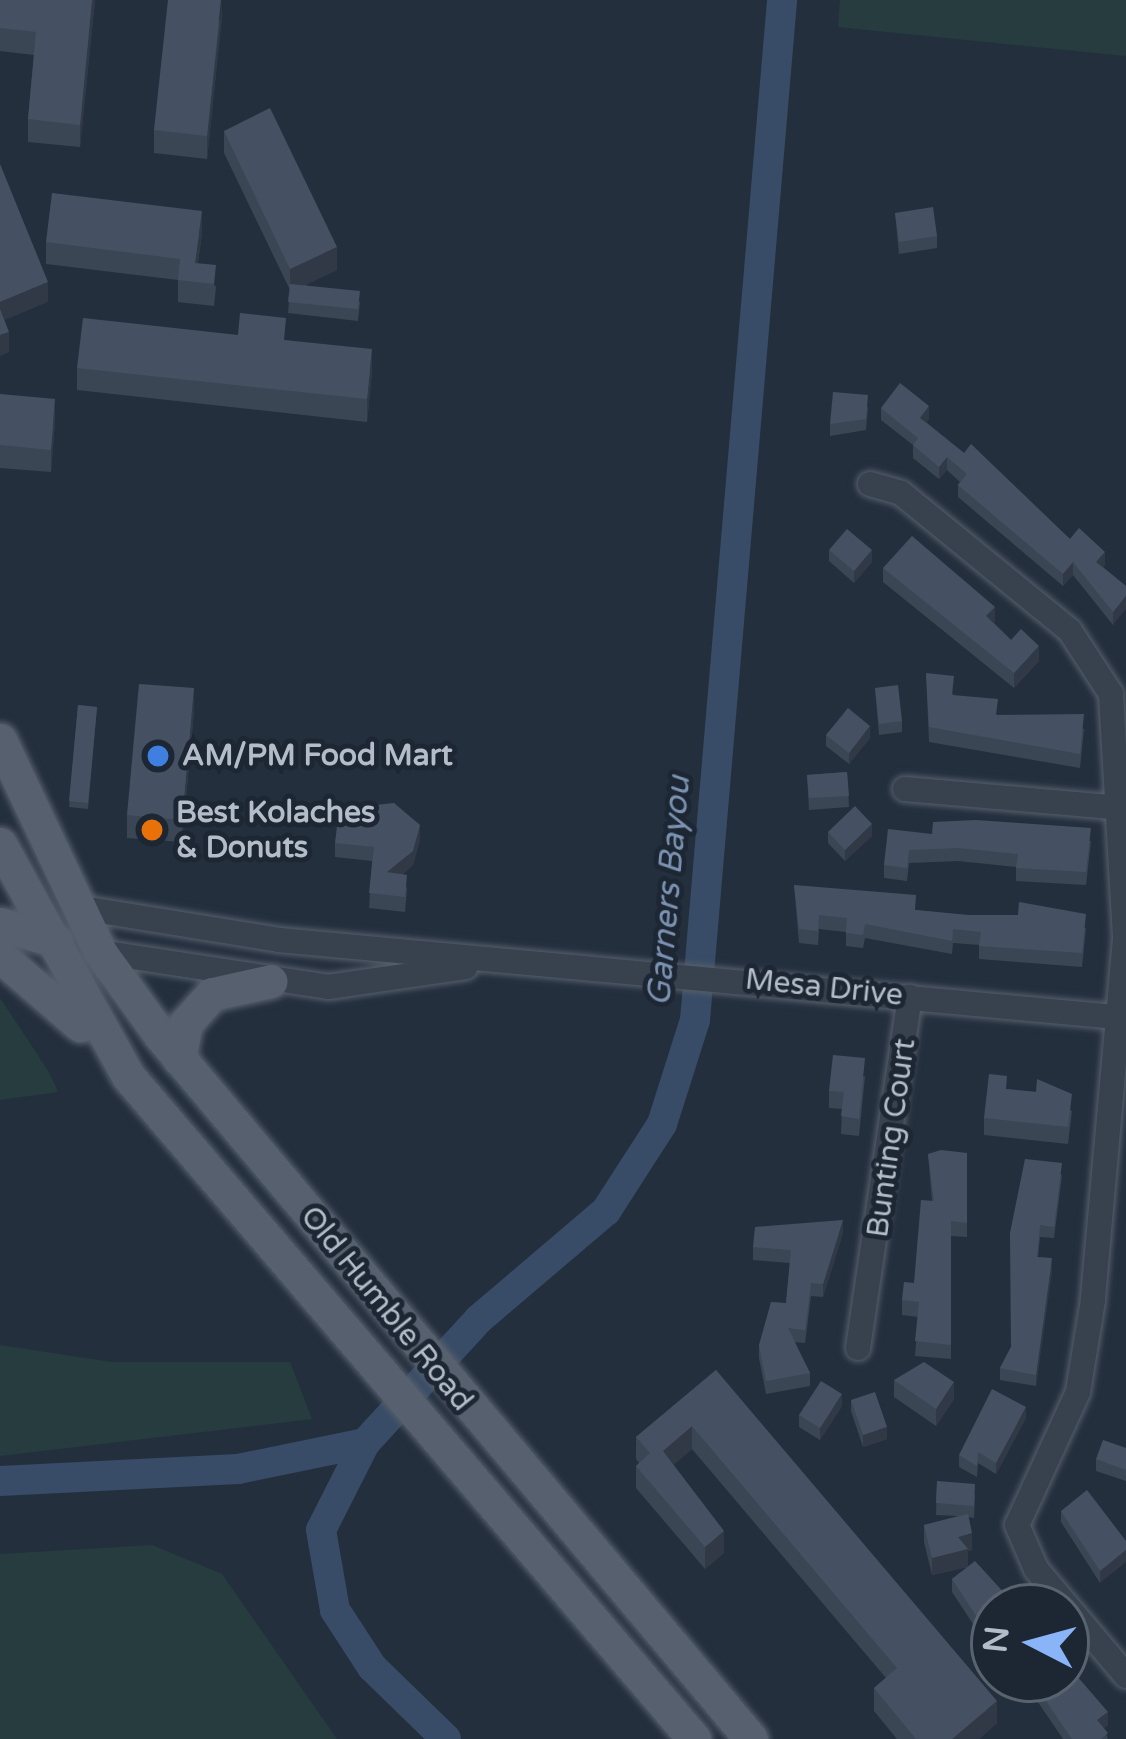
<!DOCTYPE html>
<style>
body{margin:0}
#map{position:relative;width:1126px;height:1739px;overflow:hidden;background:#242f3e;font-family:"Varela Round",sans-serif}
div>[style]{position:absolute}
.green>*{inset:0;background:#263c3f}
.river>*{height:30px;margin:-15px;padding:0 15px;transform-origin:15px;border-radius:15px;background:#394c67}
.roads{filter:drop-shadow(0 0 3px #565f6c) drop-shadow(0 0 3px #565f6c)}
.minor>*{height:24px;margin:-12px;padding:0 12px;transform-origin:12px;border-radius:12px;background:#38414e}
.major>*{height:33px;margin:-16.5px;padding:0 16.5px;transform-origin:16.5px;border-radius:16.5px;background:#56606e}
.wall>*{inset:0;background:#3b4654}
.shaded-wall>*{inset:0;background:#303945}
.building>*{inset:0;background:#455162}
.dots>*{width:33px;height:33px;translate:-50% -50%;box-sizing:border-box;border:6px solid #1d2633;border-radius:50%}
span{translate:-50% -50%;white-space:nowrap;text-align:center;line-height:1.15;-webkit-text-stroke:10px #1d2633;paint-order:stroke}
.poi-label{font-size:30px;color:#b4bcc9;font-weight:700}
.left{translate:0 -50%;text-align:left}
.street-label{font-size:30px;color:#b4bcc9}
.water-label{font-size:33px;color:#7c92b1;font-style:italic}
.north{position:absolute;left:970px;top:1583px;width:120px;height:120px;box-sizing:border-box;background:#1d2633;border:3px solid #59626f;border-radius:50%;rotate:276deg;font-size:33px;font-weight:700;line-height:48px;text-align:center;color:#b4bcc9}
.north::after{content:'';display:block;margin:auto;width:42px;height:54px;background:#8ab4f8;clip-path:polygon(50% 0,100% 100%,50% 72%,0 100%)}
</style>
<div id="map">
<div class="green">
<i style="clip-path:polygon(840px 0,1126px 0,1126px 56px,838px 27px)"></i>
<i style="clip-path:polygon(0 998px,49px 1072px,58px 1092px,0 1100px)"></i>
<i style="clip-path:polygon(0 1345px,111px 1362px,290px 1362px,312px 1419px,0 1456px)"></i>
<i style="clip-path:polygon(152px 1545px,222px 1574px,337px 1739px,0 1739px,0 1554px)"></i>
</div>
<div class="river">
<i style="left:365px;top:1443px;width:97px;rotate:116.8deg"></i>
<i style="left:321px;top:1530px;width:81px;rotate:80.1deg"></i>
<i style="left:335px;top:1610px;width:68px;rotate:57deg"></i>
<i style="left:372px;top:1667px;width:103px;rotate:44.2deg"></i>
<i style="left:0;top:1481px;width:238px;rotate:-2.9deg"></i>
<i style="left:238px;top:1469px;width:130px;rotate:-11.6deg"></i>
<i style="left:365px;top:1443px;width:168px;rotate:-47.4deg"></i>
<i style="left:479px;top:1319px;width:167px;rotate:-40.4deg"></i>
<i style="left:606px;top:1211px;width:103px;rotate:-57.2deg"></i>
<i style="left:662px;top:1124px;width:109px;rotate:-72.4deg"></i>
<i style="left:695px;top:1020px;width:1024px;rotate:-85.12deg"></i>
</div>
<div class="roads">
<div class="minor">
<i style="left:870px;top:484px;width:32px;rotate:16deg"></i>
<i style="left:901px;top:493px;width:218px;rotate:39.2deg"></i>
<i style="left:1070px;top:631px;width:75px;rotate:56.9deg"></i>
<i style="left:1111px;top:694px;width:245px;rotate:86.7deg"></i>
<i style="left:1125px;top:939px;width:362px;rotate:95.1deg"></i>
<i style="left:1093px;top:1300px;width:93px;rotate:99.3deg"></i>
<i style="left:1078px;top:1392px;width:146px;rotate:114.6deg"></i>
<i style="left:1017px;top:1525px;width:48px;rotate:66.6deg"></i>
<i style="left:1036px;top:1569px;width:140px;rotate:49.9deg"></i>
<i style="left:905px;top:789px;width:219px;rotate:5deg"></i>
<i style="left:82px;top:908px;width:200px;rotate:9.2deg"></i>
<i style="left:279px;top:940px;width:851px;rotate:5.26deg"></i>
<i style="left:100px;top:952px;width:231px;rotate:8.7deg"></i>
<i style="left:328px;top:987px;width:139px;rotate:-8.2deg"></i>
<i style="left:858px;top:1348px;width:355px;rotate:-81.6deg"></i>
</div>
<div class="major">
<i style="left:0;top:740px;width:234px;rotate:64.7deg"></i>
<i style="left:100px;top:952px;width:102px;rotate:54.1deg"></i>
<i style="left:160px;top:1035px;width:919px;rotate:49.99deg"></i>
<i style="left:0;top:844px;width:265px;rotate:61.1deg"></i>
<i style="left:128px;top:1076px;width:872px;rotate:49.51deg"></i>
<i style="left:0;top:924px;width:59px;rotate:16.9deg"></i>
<i style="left:0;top:956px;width:106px;rotate:40.8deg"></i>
<i style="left:179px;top:1059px;width:37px;rotate:-79deg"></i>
<i style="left:186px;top:1023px;width:39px;rotate:-48deg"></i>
<i style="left:212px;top:994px;width:60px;rotate:-12.4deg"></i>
</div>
</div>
<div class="wall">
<i style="clip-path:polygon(0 0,95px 0,80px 147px,28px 142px,28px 119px,34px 55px,0 51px)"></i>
<i style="clip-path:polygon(222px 16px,207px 159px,154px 153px,154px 130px)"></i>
<i style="clip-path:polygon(224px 131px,337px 270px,305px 285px,360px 302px,358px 321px,288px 313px,290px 290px,224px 153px)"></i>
<i style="clip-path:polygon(895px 213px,937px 236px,937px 248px,899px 254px)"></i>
<i style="clip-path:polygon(202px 233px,198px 263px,216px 287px,214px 306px,178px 302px,178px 280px,46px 264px,46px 242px)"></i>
<i style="clip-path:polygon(286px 340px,372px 371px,367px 422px,77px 390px,77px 368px)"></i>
<i style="clip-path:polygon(0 394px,55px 421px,51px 472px,0 468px)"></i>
<i style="clip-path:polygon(868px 407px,866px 430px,830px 436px,830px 424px)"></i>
<i style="clip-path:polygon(881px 408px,929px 419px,926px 422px,1070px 539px,1105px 565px,1103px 567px,1126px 586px,1113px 625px,1073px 575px,1063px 586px,958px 497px,958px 485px,960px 482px,947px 470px,939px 479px,913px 458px,913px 445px,881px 420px)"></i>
<i style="clip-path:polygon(829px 550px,872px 562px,854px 583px,829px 561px)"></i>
<i style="clip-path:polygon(883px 568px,995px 622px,994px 623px,1011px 640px,1039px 661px,1014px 688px,883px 582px)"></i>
<i style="clip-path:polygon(926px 673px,954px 695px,998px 715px,1084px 729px,1080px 768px,929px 742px)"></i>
<i style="clip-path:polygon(875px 688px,902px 721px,902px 732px,879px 735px)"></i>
<i style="clip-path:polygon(78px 705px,97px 707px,88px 809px,69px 807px)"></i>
<i style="clip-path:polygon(194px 711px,182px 842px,127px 838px,127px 815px)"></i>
<i style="clip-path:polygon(826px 735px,870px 738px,849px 764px,826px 746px)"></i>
<i style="clip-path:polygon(847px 772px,849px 807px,809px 810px,807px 775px)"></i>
<i style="clip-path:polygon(828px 832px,872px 836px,845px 861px,828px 843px)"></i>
<i style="clip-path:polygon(932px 834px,1091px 841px,1086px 885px,1016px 881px,1016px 867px,958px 861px,909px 863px,907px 881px,884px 878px,884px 865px)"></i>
<i style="clip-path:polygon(420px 840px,413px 865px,403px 874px,407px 889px,405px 912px,369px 908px,372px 861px,335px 857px,335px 843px)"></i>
<i style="clip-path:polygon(794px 885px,916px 910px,1086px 928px,1082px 967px,979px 959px,979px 945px,953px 943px,952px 954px,865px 938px,863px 948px,846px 946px,846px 932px,819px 929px,818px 945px,799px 943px)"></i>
<i style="clip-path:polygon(865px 1076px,859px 1136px,841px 1134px,842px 1109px,829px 1108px,829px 1091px)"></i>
<i style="clip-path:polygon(1007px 1089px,1036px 1092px,1072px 1111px,1068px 1144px,984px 1135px,984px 1118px)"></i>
<i style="clip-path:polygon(967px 1153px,967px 1237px,951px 1236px,951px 1359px,915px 1356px,918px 1317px,902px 1315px,902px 1300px,914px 1283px,932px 1201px,928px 1154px)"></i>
<i style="clip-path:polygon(1025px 1159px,1062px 1175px,1054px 1238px,1040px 1237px,1038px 1257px,1052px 1270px,1036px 1386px,1000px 1380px,1000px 1368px,1011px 1347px)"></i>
<i style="clip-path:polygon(843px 1233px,823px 1297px,811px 1296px,805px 1343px,794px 1342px,810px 1373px,810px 1386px,766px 1394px,759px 1358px,759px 1345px,786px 1303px,790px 1263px,753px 1260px,753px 1247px)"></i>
<i style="clip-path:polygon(716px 1370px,997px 1723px,979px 1739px,897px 1739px,874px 1711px,874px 1688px,886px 1678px,692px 1449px,673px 1465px,724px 1553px,705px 1569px,636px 1488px,636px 1466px,639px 1463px,636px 1459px,636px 1437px)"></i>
<i style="clip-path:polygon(894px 1380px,954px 1399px,936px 1426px,894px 1397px)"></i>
<i style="clip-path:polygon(851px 1400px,887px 1439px,863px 1447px,851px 1411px)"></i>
<i style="clip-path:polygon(842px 1406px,820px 1440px,799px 1427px,799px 1415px)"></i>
<i style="clip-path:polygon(1026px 1418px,996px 1474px,978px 1463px,977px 1477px,959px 1467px,959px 1455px)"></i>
<i style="clip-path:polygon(1126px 1448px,1126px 1481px,1096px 1471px,1096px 1459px)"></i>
<i style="clip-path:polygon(937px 1481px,975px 1495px,974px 1518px,969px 1517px,972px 1550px,968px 1551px,968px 1566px,994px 1607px,994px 1656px,952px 1592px,952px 1579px,968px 1567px,932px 1575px,924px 1542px,924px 1525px,958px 1516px,936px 1515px)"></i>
<i style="clip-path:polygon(1061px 1511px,1126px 1541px,1100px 1583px,1061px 1522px)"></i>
<i style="clip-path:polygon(1010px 1679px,1054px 1679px,1108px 1725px,1104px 1728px,1108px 1739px,1063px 1739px,1029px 1689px,1022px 1694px)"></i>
</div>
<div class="shaded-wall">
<i style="clip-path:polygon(92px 0,95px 0,80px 147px,80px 125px)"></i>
<i style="clip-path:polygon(222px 0,222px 16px,207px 159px,207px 136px)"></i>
<i style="clip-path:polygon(202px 211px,202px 233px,195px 284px,195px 263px)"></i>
<i style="clip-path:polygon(337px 247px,337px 270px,290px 292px,290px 269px)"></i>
<i style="clip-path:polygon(48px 282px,48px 302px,0 322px,0 302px)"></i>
<i style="clip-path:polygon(9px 332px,9px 352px,0 356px,0 335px)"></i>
<i style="clip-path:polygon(372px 349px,372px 371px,367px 422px,367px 399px)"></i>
<i style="clip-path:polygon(55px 399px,55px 421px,51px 472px,51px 450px)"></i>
<i style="clip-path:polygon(929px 406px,929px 419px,920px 430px,920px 418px)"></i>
<i style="clip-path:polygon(947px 457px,947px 470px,939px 479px,939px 467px)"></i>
<i style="clip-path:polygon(872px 550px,872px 562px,854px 583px,854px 571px)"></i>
<i style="clip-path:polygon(1105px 552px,1105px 565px,1096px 575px,1096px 562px)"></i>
<i style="clip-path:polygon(1073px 562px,1073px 575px,1063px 586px,1063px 574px)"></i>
<i style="clip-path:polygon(1126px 596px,1126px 609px,1113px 625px,1113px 612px)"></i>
<i style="clip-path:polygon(995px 607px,995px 622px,986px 631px,986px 616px)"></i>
<i style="clip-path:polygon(1039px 646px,1039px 661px,1014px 688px,1014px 673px)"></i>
<i style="clip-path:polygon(194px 688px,194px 711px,182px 842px,182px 820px)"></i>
<i style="clip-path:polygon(870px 726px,870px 738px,849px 764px,849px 753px)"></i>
<i style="clip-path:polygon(872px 824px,872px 836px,845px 861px,845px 850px)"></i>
<i style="clip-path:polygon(420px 825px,420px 840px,413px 865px,387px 887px,387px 872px)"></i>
<i style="clip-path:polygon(843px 1220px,843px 1233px,823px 1297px,823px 1284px)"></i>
<i style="clip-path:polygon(1052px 1258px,1052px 1270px,1036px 1386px,1036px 1375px)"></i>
<i style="clip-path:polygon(954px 1382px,954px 1399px,936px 1426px,936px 1409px)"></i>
<i style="clip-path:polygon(842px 1394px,842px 1406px,820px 1440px,820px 1428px)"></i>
<i style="clip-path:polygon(1026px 1407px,1026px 1418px,996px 1474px,996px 1463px)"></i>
<i style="clip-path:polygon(692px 1426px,692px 1449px,663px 1474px,663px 1451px)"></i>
<i style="clip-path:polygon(887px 1427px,887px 1439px,863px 1447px,863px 1435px)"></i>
<i style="clip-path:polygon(724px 1531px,724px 1553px,705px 1569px,705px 1547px)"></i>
<i style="clip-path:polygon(972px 1533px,972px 1550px,968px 1551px,968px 1567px,932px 1575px,932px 1558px,958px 1537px)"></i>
<i style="clip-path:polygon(1126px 1550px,1126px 1562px,1100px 1583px,1100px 1571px)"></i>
<i style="clip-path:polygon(1025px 1679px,1029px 1679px,1029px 1689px,1022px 1694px,1022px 1681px)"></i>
<i style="clip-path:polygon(997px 1701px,997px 1723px,979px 1739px,952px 1739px)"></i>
<i style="clip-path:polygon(1108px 1712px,1108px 1725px,1097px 1733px,1097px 1720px)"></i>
</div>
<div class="building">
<i style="clip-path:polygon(0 0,92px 0,80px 125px,28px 119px,36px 32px,0 28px)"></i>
<i style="clip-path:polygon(168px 0,221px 0,207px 136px,154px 130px)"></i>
<i style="clip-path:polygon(270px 108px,337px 247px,290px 269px,224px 131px)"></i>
<i style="clip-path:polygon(0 164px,48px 282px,0 302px)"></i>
<i style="clip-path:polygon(52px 193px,202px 211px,195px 263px,216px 265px,214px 284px,178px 280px,180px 259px,46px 242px)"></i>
<i style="clip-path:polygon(933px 207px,937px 236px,899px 242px,895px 213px)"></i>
<i style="clip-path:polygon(290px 284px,360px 291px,358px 309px,288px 302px)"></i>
<i style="clip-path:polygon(0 309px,9px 332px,0 335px)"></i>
<i style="clip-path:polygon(240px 313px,286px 318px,284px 340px,372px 349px,367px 399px,77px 368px,83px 318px,238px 335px)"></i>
<i style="clip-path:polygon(900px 383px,929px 406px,920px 418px,964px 453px,971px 444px,1070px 539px,1079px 528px,1105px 552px,1096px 562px,1126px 586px,1126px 596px,1113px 612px,1073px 562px,1063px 574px,958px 485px,967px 474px,947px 457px,939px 467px,913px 445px,918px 438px,881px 408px)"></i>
<i style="clip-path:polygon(833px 392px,868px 395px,866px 419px,830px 424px)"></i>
<i style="clip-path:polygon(0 394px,55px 399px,51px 450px,0 445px)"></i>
<i style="clip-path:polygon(847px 529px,872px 550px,854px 571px,829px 550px)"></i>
<i style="clip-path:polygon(912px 536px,995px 607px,986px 616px,1011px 640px,1021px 629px,1039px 646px,1014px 673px,883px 568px)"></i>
<i style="clip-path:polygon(926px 673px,954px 676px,952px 695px,998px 699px,996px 715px,1084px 714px,1080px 754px,929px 727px)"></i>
<i style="clip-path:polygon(139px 684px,194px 688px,182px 820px,127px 815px)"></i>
<i style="clip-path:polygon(898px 685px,902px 721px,879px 724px,875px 688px)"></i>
<i style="clip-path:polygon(78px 705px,97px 707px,88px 803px,69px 801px)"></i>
<i style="clip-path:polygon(848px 708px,870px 726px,849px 753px,826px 735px)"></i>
<i style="clip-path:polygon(847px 772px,849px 796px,809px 798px,807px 775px)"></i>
<i style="clip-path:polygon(394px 803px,420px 825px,413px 851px,387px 872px,407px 875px,405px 897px,369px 893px,374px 847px,335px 843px,339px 809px)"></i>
<i style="clip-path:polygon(855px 806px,872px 824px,845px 850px,828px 832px)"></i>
<i style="clip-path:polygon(976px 820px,1091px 828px,1086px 872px,1016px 868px,1018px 854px,958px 848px,909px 850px,907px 868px,884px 865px,888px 829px,932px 834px,933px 822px)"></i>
<i style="clip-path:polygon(794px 885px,916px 895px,915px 910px,969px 915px,1018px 915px,1019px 902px,1086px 914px,1082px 953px,979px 946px,981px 932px,953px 929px,952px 941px,865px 924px,863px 935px,846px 933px,847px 918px,819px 915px,818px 931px,799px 929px)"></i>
<i style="clip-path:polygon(833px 1055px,865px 1058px,859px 1119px,841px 1116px,844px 1092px,829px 1091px)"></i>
<i style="clip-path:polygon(989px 1074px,1007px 1076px,1006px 1089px,1036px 1092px,1037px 1079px,1072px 1094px,1068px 1127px,984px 1118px)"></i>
<i style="clip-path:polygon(941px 1150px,967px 1153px,967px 1223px,951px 1221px,951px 1345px,915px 1341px,919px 1302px,902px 1300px,904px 1282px,914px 1283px,921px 1200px,934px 1201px,928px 1154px)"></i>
<i style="clip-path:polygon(1025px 1159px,1062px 1163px,1054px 1227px,1040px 1225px,1037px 1257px,1052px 1258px,1036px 1375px,1000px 1368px,1011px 1347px,1010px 1233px)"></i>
<i style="clip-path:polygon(843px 1220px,823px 1284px,811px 1283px,805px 1330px,788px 1328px,810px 1373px,766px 1381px,759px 1345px,771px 1302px,786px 1303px,791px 1250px,753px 1247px,755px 1227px)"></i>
<i style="clip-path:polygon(924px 1362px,954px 1382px,936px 1409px,894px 1380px)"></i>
<i style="clip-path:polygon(716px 1370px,997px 1701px,952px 1739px,916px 1739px,874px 1688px,897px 1668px,692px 1426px,663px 1451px,724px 1531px,705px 1547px,636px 1466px,650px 1453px,636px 1437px)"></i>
<i style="clip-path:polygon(821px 1381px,842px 1394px,820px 1428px,799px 1415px)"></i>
<i style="clip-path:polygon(992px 1389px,1026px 1407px,996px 1463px,978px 1452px,977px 1466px,959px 1455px)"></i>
<i style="clip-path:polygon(875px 1392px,887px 1427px,863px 1435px,851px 1400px)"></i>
<i style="clip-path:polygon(1103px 1440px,1126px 1448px,1126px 1470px,1096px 1459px)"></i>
<i style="clip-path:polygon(937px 1481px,975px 1484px,974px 1506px,936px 1503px)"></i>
<i style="clip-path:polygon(1087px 1490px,1126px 1541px,1126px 1550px,1100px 1571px,1061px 1511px)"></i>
<i style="clip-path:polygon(968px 1514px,972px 1533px,958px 1537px,968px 1549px,932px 1558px,924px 1525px)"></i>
<i style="clip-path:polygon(975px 1561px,1017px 1607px,994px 1607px,994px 1643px,952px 1579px)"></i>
<i style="clip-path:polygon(1070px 1668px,1108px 1712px,1097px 1720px,1108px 1733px,1101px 1739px,1072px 1739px,1031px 1679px,1066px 1679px,1066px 1671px)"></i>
</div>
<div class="dots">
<i style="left:158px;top:756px;background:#3f7fe0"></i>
<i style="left:152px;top:830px;background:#e8710a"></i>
</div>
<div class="poi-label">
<span class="left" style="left:182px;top:756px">AM/PM Food Mart</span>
<span class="left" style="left:176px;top:830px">Best Kolaches<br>&amp; Donuts</span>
</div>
<div class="street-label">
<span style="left:824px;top:988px;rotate:6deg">Mesa Drive</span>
<span style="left:892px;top:1138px;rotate:-82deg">Bunting Court</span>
<span style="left:386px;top:1309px;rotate:51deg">Old Humble Road</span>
</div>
<div class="water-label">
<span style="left:669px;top:891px;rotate:-85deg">Garners Bayou</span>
</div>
<div class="north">N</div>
</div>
